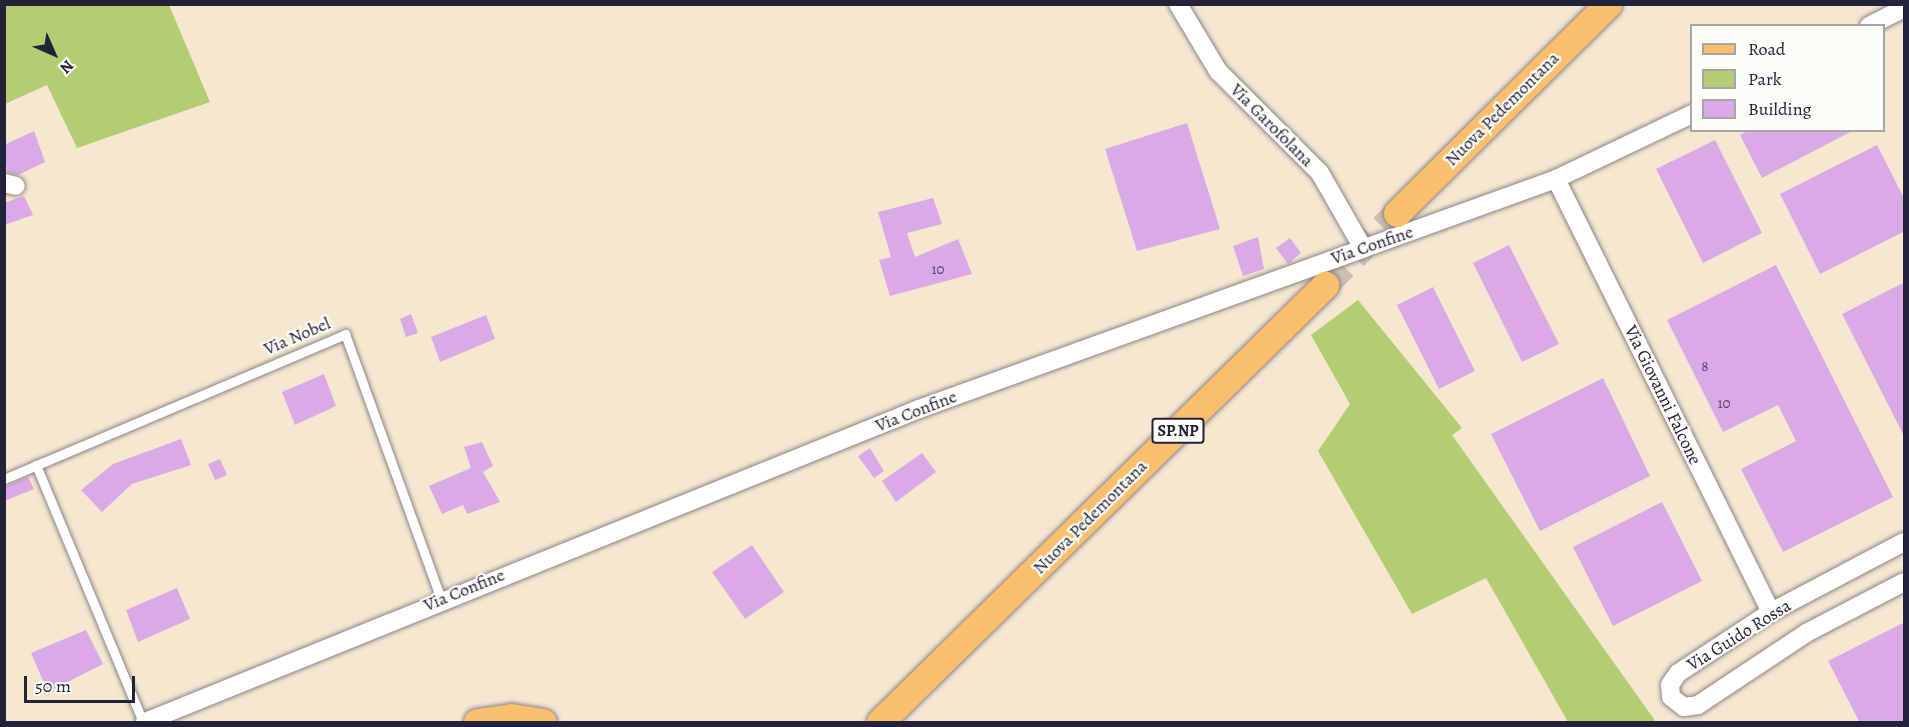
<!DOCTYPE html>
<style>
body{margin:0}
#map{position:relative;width:1909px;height:727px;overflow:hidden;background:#f6e7d1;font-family:Alegreya,serif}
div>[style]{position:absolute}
.green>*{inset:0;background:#b5cd72}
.building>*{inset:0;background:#daaae7}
.primary-tunnel>*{height:27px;margin-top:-13.5px;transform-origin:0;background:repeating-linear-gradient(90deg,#ccc0b3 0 27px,transparent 0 41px)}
.roads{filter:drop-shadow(0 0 2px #8c8486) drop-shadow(0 0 2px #8c8486)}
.service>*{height:9px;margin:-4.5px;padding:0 4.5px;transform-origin:4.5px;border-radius:4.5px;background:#fff}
.minor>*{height:18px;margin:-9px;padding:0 9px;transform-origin:9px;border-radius:9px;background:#fff}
.primary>*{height:27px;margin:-13.5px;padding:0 13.5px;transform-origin:13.5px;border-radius:13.5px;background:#f9bf6d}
span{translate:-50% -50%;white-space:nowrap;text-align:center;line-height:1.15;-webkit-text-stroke:4.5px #fdfcf7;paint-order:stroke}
.number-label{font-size:15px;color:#504466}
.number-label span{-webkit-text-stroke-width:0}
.shield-label span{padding:2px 4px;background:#fdfcf7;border:2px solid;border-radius:4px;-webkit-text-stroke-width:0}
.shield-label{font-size:16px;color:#22223b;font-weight:700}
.street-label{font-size:18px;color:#22223b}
.frame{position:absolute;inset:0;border:6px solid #22223b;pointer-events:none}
.legend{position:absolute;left:1690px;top:24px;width:195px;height:108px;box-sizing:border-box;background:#fdfcf7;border:2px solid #a5a5ac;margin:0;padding:8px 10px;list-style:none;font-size:18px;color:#22223b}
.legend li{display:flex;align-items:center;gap:12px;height:30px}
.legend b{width:30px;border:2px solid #a5a5ac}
.north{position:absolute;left:24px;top:24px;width:60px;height:60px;-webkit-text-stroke:4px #fdfcf7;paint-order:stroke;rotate:135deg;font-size:16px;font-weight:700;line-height:24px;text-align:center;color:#22223b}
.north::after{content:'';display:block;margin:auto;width:21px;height:27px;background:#22223b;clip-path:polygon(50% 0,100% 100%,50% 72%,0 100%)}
.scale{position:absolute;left:24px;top:676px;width:111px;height:27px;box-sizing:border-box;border:3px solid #22223b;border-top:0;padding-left:8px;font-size:18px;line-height:21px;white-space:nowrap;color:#22223b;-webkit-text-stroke:4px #fdfcf7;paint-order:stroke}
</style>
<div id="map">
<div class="green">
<i style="clip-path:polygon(5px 4px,169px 5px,210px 102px,77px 148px,47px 85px,5px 104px)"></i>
<i style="clip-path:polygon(1358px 300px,1462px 428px,1452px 435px,1656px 722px,1568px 722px,1486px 578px,1412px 614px,1318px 451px,1350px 404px,1311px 335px)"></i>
</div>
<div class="building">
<i style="clip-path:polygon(1187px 123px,1220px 229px,1137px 251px,1105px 149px)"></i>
<i style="clip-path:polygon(1749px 130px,1854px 130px,1762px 178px,1740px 135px)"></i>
<i style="clip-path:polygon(34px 131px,45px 162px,18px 175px,7px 172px,4px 145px)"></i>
<i style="clip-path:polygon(1715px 140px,1762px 233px,1703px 263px,1656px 169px)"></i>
<i style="clip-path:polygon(1877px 145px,1905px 200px,1905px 231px,1820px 274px,1780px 194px)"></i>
<i style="clip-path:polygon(24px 196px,33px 215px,4px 225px,4px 203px)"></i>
<i style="clip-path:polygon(933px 198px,942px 224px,907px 233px,915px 257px,958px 239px,972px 274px,890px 296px,879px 260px,891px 257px,878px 212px)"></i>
<i style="clip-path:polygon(1258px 237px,1264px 269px,1243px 276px,1233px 246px)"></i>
<i style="clip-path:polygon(1290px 238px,1301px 253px,1288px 264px,1276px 248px)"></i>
<i style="clip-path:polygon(1509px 245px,1559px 344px,1522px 362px,1473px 263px)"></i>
<i style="clip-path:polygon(1776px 265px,1893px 497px,1783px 552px,1741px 469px,1796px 441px,1778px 405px,1723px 432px,1667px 320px)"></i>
<i style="clip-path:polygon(1905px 282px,1905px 438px,1842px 314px)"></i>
<i style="clip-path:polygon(1433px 287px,1475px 371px,1439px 389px,1397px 305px)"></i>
<i style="clip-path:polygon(411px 314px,418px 333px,406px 337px,400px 319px)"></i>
<i style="clip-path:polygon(486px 315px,495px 339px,440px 362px,431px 337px)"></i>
<i style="clip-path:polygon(324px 374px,336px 406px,295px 425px,282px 392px)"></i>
<i style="clip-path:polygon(1603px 378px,1650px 476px,1540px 531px,1491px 434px)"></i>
<i style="clip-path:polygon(181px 439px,191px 465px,132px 484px,102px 512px,81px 490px,113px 464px)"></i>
<i style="clip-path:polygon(482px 442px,493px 466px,483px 472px,500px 502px,467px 514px,463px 505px,442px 514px,429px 486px,471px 468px,464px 447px)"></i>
<i style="clip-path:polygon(870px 448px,884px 471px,874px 478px,858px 456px)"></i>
<i style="clip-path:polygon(922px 453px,936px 472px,896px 502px,882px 481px)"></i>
<i style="clip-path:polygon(220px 459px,227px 475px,215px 480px,208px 464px)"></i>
<i style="clip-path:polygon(28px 477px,34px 489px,4px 501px,4px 487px)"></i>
<i style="clip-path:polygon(1662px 502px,1702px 581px,1613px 626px,1573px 547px)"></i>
<i style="clip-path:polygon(752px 545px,784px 592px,745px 619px,712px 572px)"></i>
<i style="clip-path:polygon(177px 588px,190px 619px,138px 642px,126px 610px)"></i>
<i style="clip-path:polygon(1905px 622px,1905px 723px,1860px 723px,1828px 661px)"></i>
<i style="clip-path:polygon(86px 630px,103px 664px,48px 692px,31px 653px)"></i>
</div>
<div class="primary-tunnel">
<i style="left:1325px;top:285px;width:102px;rotate:-45deg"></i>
</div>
<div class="roads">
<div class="service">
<i style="left:36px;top:465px;width:278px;rotate:67.4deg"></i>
<i style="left:4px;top:479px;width:371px;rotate:-23deg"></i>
<i style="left:345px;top:334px;width:282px;rotate:70.1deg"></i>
</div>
<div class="minor">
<i style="left:1178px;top:4px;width:78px;rotate:59.2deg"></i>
<i style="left:1218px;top:71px;width:144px;rotate:45deg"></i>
<i style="left:1320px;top:173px;width:86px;rotate:60.2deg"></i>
<i style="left:1869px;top:26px;width:39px;rotate:-27deg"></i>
<i style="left:1556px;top:179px;width:483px;rotate:63.6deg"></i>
<i style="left:4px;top:183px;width:12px;rotate:14deg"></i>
<i style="left:1904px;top:542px;width:150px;rotate:152.2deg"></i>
<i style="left:1771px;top:612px;width:111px;rotate:146.7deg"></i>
<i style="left:1678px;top:673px;width:14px;rotate:124deg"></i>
<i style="left:1670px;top:685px;width:12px;rotate:85deg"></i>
<i style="left:1671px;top:697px;width:16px;rotate:38deg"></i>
<i style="left:1684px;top:707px;width:14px;rotate:-8deg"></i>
<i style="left:1698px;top:705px;width:132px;rotate:-33.6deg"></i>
<i style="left:1808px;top:632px;width:108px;rotate:-27.5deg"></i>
<i style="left:145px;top:722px;width:835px;rotate:-22.02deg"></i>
<i style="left:919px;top:409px;width:677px;rotate:-19.85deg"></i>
<i style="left:1556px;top:179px;width:151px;rotate:-25.5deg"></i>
</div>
<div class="primary">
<i style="left:1397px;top:213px;width:297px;rotate:-44.7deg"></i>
<i style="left:477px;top:722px;width:34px;rotate:-8deg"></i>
<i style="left:511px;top:717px;width:32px;rotate:9deg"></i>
<i style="left:880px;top:722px;width:624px;rotate:-44.48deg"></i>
</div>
</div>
<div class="number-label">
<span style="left:938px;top:270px">10</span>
<span style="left:1705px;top:367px">8</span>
<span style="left:1724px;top:404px">10</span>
</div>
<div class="shield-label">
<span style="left:1178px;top:431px">SP.NP</span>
</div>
<div class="street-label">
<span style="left:1502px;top:109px;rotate:-45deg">Nuova Pedemontana</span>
<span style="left:1272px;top:125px;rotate:45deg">Via Garofolana</span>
<span style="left:1372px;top:245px;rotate:-19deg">Via Confine</span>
<span style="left:297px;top:336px;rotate:-23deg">Via Nobel</span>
<span style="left:1663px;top:395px;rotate:64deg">Via Giovanni Falcone</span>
<span style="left:916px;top:411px;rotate:-21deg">Via Confine</span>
<span style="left:1090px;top:517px;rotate:-45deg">Nuova Pedemontana</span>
<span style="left:464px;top:590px;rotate:-22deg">Via Confine</span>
<span style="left:1739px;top:635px;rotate:-32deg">Via Guido Rossa</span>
</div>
<div class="frame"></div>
<ul class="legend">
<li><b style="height:8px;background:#f9bf6d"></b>Road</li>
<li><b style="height:16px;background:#b5cd72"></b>Park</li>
<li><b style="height:16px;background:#daaae7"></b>Building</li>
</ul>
<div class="north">N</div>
<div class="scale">50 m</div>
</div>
